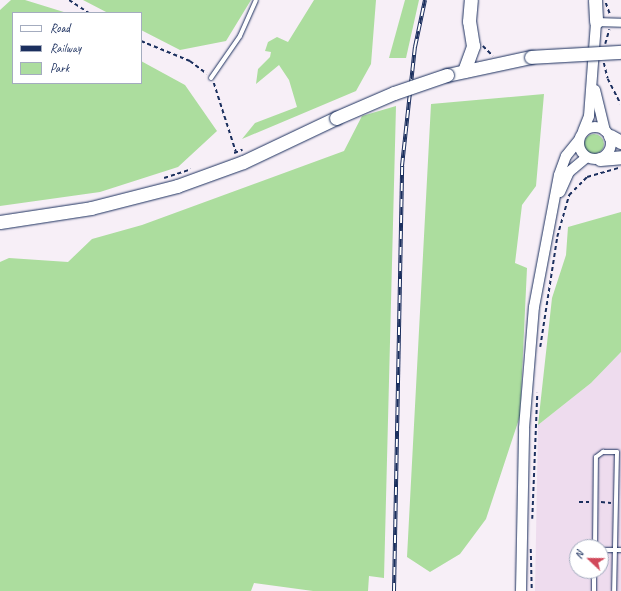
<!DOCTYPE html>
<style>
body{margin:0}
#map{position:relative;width:621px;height:591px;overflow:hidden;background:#f7eff7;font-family:Caveat,sans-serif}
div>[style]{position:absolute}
.built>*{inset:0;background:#eedcee}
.green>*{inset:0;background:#acdd9e}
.round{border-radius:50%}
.path>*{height:1.5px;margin-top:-0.75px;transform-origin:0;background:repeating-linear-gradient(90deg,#1b2f5e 0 4px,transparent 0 7px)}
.roads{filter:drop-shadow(0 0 1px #1b2f5e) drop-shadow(0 0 1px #1b2f5e)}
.service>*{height:4px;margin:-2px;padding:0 2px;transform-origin:2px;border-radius:2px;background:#fff}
.minor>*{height:8px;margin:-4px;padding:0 4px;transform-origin:4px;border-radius:4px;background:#fff}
.tertiary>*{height:10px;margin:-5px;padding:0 5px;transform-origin:5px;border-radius:5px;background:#fff}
.tertiary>.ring{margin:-5px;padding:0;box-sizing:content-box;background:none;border:10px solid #fff;border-radius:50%}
.primary>*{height:13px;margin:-6.5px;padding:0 6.5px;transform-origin:6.5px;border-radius:6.5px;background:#fff}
.rail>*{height:4px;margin-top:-2px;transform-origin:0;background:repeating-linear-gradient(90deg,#fff 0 8px,#1b2f5e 0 16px);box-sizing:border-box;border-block:1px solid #1b2f5e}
.bridges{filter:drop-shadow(0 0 1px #1b2f5e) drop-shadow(0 0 1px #1b2f5e)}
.primary-bridge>*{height:13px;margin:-6.5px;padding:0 6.5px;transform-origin:6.5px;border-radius:6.5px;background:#fff}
span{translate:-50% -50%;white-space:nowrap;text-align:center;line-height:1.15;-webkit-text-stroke:3px #fff;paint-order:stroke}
.legend{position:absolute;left:12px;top:12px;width:130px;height:72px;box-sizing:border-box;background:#fff;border:1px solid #a4acbf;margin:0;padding:5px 7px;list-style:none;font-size:12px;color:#1b2f5e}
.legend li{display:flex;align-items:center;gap:8px;height:20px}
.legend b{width:20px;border:1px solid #a4acbf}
.north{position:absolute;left:569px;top:539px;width:40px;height:40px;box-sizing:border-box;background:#fff;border:1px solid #a4acbf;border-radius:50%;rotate:292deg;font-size:11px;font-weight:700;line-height:16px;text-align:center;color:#1b2f5e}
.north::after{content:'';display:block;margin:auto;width:14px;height:18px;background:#d1495b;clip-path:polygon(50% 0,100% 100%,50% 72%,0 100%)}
</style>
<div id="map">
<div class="built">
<i style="clip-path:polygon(evenodd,621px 352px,621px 591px,535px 591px,538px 425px,591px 383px,621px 352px,577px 547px,601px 547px,601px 571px,577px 571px,577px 547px)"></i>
</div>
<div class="green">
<i style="clip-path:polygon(11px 0,25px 0,67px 13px,13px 13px,13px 83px,141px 83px,141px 61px,185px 85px,217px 131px,178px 167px,100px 192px,0 206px,0 10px)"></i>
<i style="clip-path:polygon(83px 0,251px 0,226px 41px,180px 50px,141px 30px,141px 13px,108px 13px)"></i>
<i style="clip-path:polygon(314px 0,376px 0,371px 64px,356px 91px,242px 139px,255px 123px,297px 107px,289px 80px,279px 65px,256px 84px,258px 69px,270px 57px,271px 52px,265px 51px,268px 42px,277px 37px,288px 42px)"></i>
<i style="clip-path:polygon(405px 0,419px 0,406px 58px,389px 58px)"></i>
<i style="clip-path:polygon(544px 94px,536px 186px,522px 205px,515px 263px,527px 268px,520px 416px,486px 519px,460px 554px,430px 572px,407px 557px,431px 104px)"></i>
<i style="clip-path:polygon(396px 106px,384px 578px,369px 576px,368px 591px,313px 591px,254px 583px,251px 591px,0 591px,0 262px,9px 258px,68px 262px,92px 239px,142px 225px,344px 151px,362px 116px)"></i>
<i class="round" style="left:584px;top:134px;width:20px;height:20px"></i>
<i style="clip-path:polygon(621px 212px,621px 352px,591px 383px,538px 425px,552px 298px,566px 255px,568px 227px)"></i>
</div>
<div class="path">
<i style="left:69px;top:0;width:24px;rotate:33deg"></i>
<i style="left:606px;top:3px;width:12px;rotate:70deg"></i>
<i style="left:141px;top:41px;width:53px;rotate:22.2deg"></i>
<i style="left:190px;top:61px;width:21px;rotate:37deg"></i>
<i style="left:605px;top:44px;width:15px;rotate:-74deg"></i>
<i style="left:483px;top:46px;width:14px;rotate:45deg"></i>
<i style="left:604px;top:63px;width:16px;rotate:76deg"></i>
<i style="left:608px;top:79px;width:28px;rotate:63deg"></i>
<i style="left:214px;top:83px;width:72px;rotate:72.3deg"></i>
<i style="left:234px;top:153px;width:9px;rotate:-21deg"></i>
<i style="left:164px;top:178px;width:28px;rotate:-18deg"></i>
<i style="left:540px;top:347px;width:111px;rotate:-81.2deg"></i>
<i style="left:557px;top:237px;width:44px;rotate:-74.1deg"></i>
<i style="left:569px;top:195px;width:25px;rotate:-45deg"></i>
<i style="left:587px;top:177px;width:33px;rotate:-16deg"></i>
<i style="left:579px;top:502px;width:10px"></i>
<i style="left:601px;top:502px;width:10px;rotate:6deg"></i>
<i style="left:532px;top:519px;width:126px;rotate:-87.7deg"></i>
<i style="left:531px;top:549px;width:42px;rotate:88.6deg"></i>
</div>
<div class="roads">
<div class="service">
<i style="left:211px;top:78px;width:51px;rotate:-55.4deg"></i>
<i style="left:240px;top:36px;width:39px;rotate:-66deg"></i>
<i style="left:595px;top:547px;width:90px;rotate:-89.4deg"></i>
<i style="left:596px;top:457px;width:9px;rotate:-36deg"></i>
<i style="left:603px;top:452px;width:14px"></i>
<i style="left:617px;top:452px;width:139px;rotate:91.2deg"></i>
<i style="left:601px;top:550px;width:20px"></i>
<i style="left:594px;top:591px;width:20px;rotate:-90deg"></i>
</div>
<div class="minor">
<i style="left:596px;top:22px;width:25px;rotate:2deg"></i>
</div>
<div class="tertiary">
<i style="left:595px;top:90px;width:42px;rotate:76.3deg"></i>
<i class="ring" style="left:579px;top:127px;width:22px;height:22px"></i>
<i style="left:583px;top:131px;width:16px;rotate:-68deg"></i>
<i style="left:589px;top:116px;width:94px;rotate:-85.7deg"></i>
<i style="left:560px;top:192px;width:22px;rotate:-66deg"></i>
<i style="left:569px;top:172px;width:23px;rotate:-40deg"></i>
<i style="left:521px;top:591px;width:163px;rotate:-88.9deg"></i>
<i style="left:524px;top:428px;width:121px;rotate:-85.3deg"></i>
<i style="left:534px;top:307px;width:134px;rotate:-79.3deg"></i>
<i style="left:559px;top:175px;width:20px;rotate:-70deg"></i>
<i style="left:566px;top:156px;width:21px;rotate:-51deg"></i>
</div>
<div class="primary">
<i style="left:595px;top:0;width:22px;rotate:87deg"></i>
<i style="left:464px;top:71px;width:27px;rotate:-70deg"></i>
<i style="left:473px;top:46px;width:25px;rotate:-99deg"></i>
<i style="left:469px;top:21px;width:21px;rotate:-85deg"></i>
<i style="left:447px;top:75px;width:86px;rotate:-12.1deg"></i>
<i style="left:610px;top:136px;width:13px;rotate:29deg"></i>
<i style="left:600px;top:159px;width:21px;rotate:-5deg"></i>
<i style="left:0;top:222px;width:92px;rotate:-8.7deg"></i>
<i style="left:91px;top:208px;width:89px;rotate:-14.3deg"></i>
<i style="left:177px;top:186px;width:70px;rotate:-20deg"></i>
<i style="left:243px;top:162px;width:103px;rotate:-25.3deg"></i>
</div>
</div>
<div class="rail">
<i style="left:394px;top:591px;width:425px;rotate:-88.9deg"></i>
<i style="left:402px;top:166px;width:120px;rotate:-83.8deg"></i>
<i style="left:415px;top:47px;width:48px;rotate:-78deg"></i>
</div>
<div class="bridges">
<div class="primary-bridge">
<i style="left:531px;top:57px;width:90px;rotate:-3.2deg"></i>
<i style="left:336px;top:118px;width:63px;rotate:-23.3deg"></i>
<i style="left:394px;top:93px;width:56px;rotate:-18.8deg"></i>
</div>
</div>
<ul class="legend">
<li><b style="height:5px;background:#fff"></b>Road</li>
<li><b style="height:5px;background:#1b2f5e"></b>Railway</li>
<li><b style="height:11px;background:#acdd9e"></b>Park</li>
</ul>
<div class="north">N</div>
</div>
